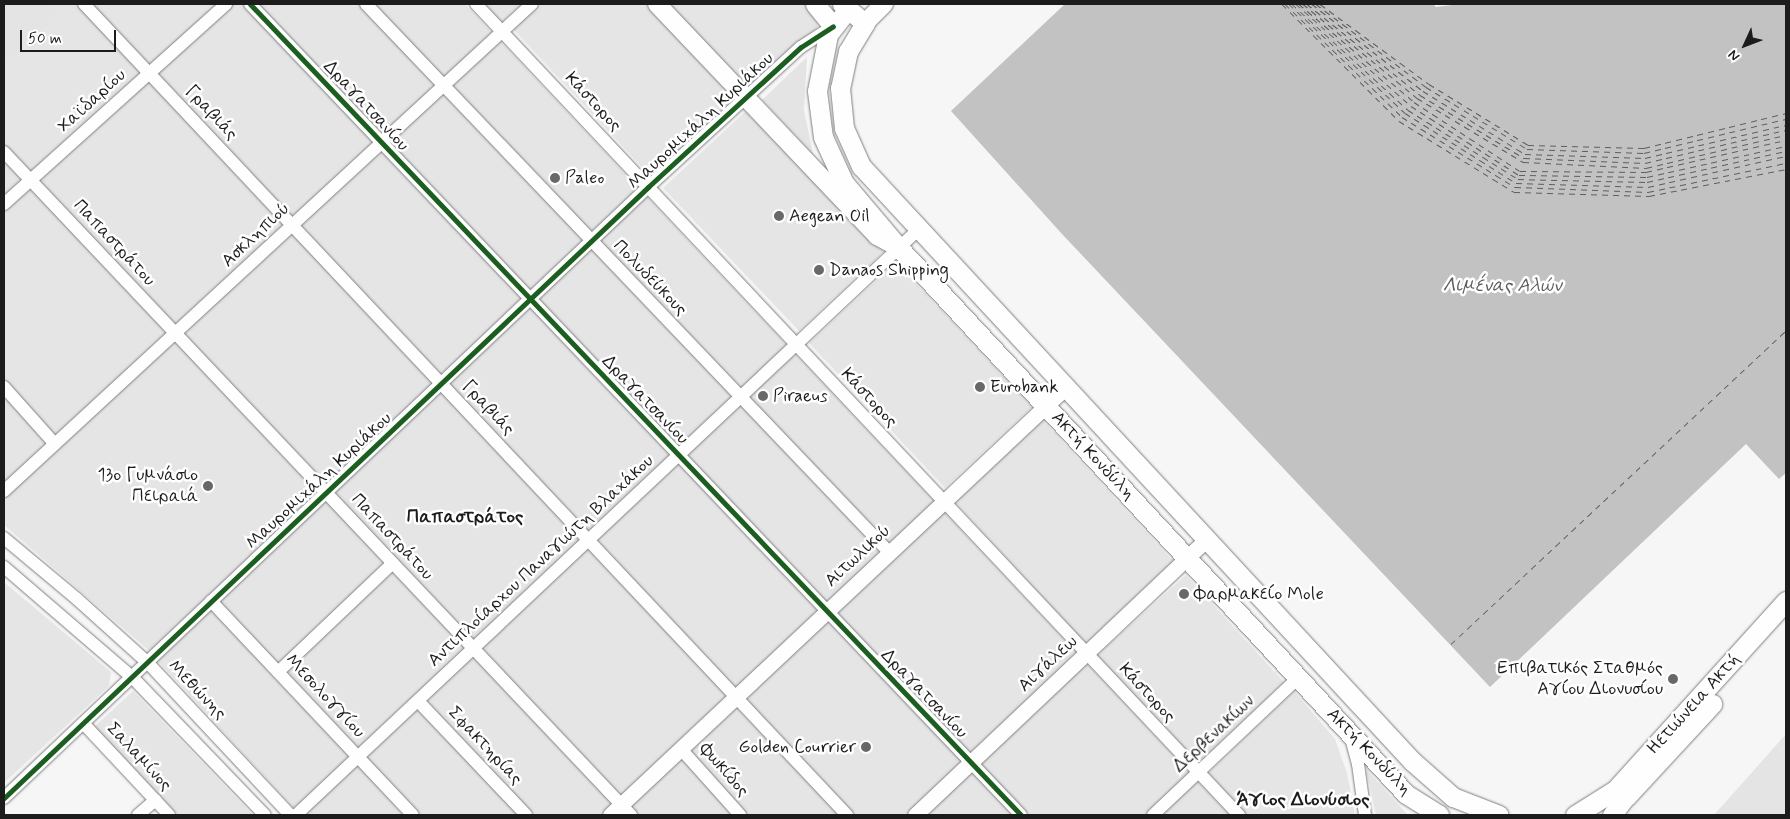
<!DOCTYPE html>
<meta charset="utf-8">
<style>
body{margin:0}
#map{position:relative;width:1790px;height:819px;overflow:hidden;background:#f6f6f6;font-family:Mynerve,sans-serif}
div>[style]{position:absolute}
.built>*{inset:0;background:#e5e5e5}
.green>*{inset:0;background:#e4e4e4}
.water>*{inset:0;background:#c2c2c2}
.ferry>*{height:1px;margin-top:-0.5px;transform-origin:0;background:repeating-linear-gradient(90deg,#5d5d5d 0 6px,transparent 0 11px)}
.roads{filter:drop-shadow(0 0 1px #7e7e7e) drop-shadow(0 0 1px #7e7e7e)}
.minor>*{height:12px;margin:-6px;padding:0 6px;transform-origin:6px;border-radius:6px;background:#fefefe}
.tertiary>*{height:15px;margin:-7.5px;padding:0 7.5px;transform-origin:7.5px;border-radius:7.5px;background:#fefefe}
.secondary>*{height:18px;margin:-9px;padding:0 9px;transform-origin:9px;border-radius:9px;background:#fefefe}
.primary>*{height:19px;margin:-9.5px;padding:0 9.5px;transform-origin:9.5px;border-radius:9.5px;background:#fefefe}
.cycleway>*{height:5px;margin:-2.5px;padding:0 2.5px;transform-origin:2.5px;border-radius:2.5px;background:#1b5e20}
.dots>*{width:14px;height:14px;translate:-50% -50%;box-sizing:border-box;border:2px solid #fff;border-radius:50%}
span{translate:-50% -50%;white-space:nowrap;text-align:center;line-height:1.15;-webkit-text-stroke:5px #fff;paint-order:stroke}
.street-label{font-size:18px;color:#1c1c1c}
.poi-label{font-size:18px;color:#1c1c1c}
.left{translate:0 -50%;text-align:left}
.right{translate:-100% -50%;text-align:right}
.water-label{font-size:19px;color:#5d5d5d;font-style:italic}
.neighbourhood-label{font-size:19px;color:#1c1c1c;font-weight:700}
.frame{position:absolute;inset:0;border:5px solid #1c1c1c;pointer-events:none}
.north{position:absolute;left:1720px;top:20px;width:50px;height:50px;-webkit-text-stroke:4px #fff;paint-order:stroke;rotate:227deg;font-size:14px;font-weight:700;line-height:20px;text-align:center;color:#1c1c1c}
.north::after{content:'';display:block;margin:auto;width:18px;height:22px;background:#1c1c1c;clip-path:polygon(50% 0,100% 100%,50% 72%,0 100%)}
.scale{position:absolute;left:20px;top:30px;width:96px;height:22px;box-sizing:border-box;border:2px solid #1c1c1c;border-top:0;padding-left:6px;font-size:15px;line-height:18px;white-space:nowrap;color:#1c1c1c;-webkit-text-stroke:4px #fff;paint-order:stroke}
</style>
<div id="map">
<div class="built">
<i style="clip-path:polygon(4px 4px,465px 4px,1230px 815px,300px 815px,146px 648px,4px 525px)"></i>
<i style="clip-path:polygon(485px 4px,522px 4px,502px 22px)"></i>
<i style="clip-path:polygon(541px 4px,650px 4px,738px 98px,652px 178px,513px 29px)"></i>
<i style="clip-path:polygon(669px 4px,811px 4px,819px 19px,817px 28px,755px 86px,748px 86px)"></i>
<i style="clip-path:polygon(749px 108px,884px 251px,799px 331px,663px 188px)"></i>
<i style="clip-path:polygon(896px 262px,1032px 407px,945px 488px,809px 343px)"></i>
<i style="clip-path:polygon(1041px 418px,1174px 562px,1087px 645px,954px 501px)"></i>
<i style="clip-path:polygon(1186px 575px,1284px 682px,1197px 765px,1096px 656px)"></i>
<i style="clip-path:polygon(4px 582px,111px 672px,109px 686px,4px 783px)"></i>
<i style="clip-path:polygon(133px 691px,253px 815px,177px 815px,93px 728px)"></i>
<i style="clip-path:polygon(1294px 691px,1335px 739px,1347px 773px,1355px 815px,1247px 815px,1207px 774px)"></i>
<i style="clip-path:polygon(1366px 769px,1408px 815px,1376px 815px)"></i>
</div>
<div class="green">
<i style="clip-path:polygon(4px 4px,48px 4px,59px 15px,10px 61px,4px 55px)"></i>
<i style="clip-path:polygon(807px 57px,804px 110px,813px 154px,762px 100px)"></i>
<i style="clip-path:polygon(1786px 734px,1786px 815px,1714px 815px,1755px 769px)"></i>
</div>
<div class="water">
<i style="clip-path:polygon(1065px 4px,1433px 4px,1436px 7px,1460px 4px,1786px 4px,1786px 473px,1779px 479px,1746px 444px,1490px 687px,1062px 234px,951px 111px)"></i>
</div>
<div class="ferry">
<i style="left:1282px;top:4px;width:165px;rotate:45deg"></i>
<i style="left:1399px;top:121px;width:135px;rotate:31.7deg"></i>
<i style="left:1514px;top:192px;width:135px;rotate:1.7deg"></i>
<i style="left:1649px;top:196px;width:140px;rotate:-11.1deg"></i>
<i style="left:1285px;top:4px;width:163px;rotate:44deg"></i>
<i style="left:1402px;top:117px;width:133px;rotate:31.8deg"></i>
<i style="left:1515px;top:187px;width:133px;rotate:2.2deg"></i>
<i style="left:1648px;top:192px;width:141px;rotate:-11.9deg"></i>
<i style="left:1289px;top:4px;width:159px;rotate:43.2deg"></i>
<i style="left:1405px;top:113px;width:131px;rotate:32.2deg"></i>
<i style="left:1516px;top:183px;width:132px;rotate:1.7deg"></i>
<i style="left:1648px;top:187px;width:141px;rotate:-12.7deg"></i>
<i style="left:1292px;top:4px;width:157px;rotate:42.4deg"></i>
<i style="left:1408px;top:110px;width:130px;rotate:32.1deg"></i>
<i style="left:1518px;top:179px;width:129px;rotate:1.3deg"></i>
<i style="left:1647px;top:182px;width:142px;rotate:-12.6deg"></i>
<i style="left:1296px;top:4px;width:154px;rotate:41.6deg"></i>
<i style="left:1411px;top:106px;width:128px;rotate:32.6deg"></i>
<i style="left:1519px;top:175px;width:128px;rotate:0.9deg"></i>
<i style="left:1647px;top:177px;width:142px;rotate:-12.6deg"></i>
<i style="left:1299px;top:4px;width:151px;rotate:40.4deg"></i>
<i style="left:1414px;top:102px;width:126px;rotate:33.1deg"></i>
<i style="left:1520px;top:171px;width:126px;rotate:0.5deg"></i>
<i style="left:1646px;top:172px;width:144px;rotate:-12.9deg"></i>
<i style="left:1303px;top:4px;width:148px;rotate:39.5deg"></i>
<i style="left:1417px;top:98px;width:124px;rotate:31.1deg"></i>
<i style="left:1523px;top:162px;width:123px;rotate:2.8deg"></i>
<i style="left:1646px;top:168px;width:144px;rotate:-13.3deg"></i>
<i style="left:1307px;top:4px;width:145px;rotate:38.8deg"></i>
<i style="left:1420px;top:95px;width:122px;rotate:31.2deg"></i>
<i style="left:1524px;top:158px;width:121px;rotate:2.4deg"></i>
<i style="left:1645px;top:163px;width:145px;rotate:-13.2deg"></i>
<i style="left:1312px;top:4px;width:141px;rotate:38.1deg"></i>
<i style="left:1423px;top:91px;width:120px;rotate:31.7deg"></i>
<i style="left:1525px;top:154px;width:120px;rotate:1.9deg"></i>
<i style="left:1645px;top:158px;width:145px;rotate:-13.2deg"></i>
<i style="left:1316px;top:4px;width:138px;rotate:37deg"></i>
<i style="left:1426px;top:87px;width:119px;rotate:31.5deg"></i>
<i style="left:1527px;top:149px;width:117px;rotate:2deg"></i>
<i style="left:1644px;top:153px;width:146px;rotate:-13.5deg"></i>
<i style="left:1320px;top:4px;width:135px;rotate:36.3deg"></i>
<i style="left:1429px;top:84px;width:116px;rotate:31.6deg"></i>
<i style="left:1528px;top:145px;width:116px;rotate:1.5deg"></i>
<i style="left:1644px;top:148px;width:146px;rotate:-13.8deg"></i>
<i style="left:1451px;top:644px;width:459px;rotate:-43.1deg"></i>
</div>
<div class="roads">
<div class="minor">
<i style="left:84px;top:4px;width:1114px;rotate:46.75deg"></i>
<i style="left:250px;top:4px;width:1119px;rotate:46.45deg"></i>
<i style="left:366px;top:4px;width:758px;rotate:46.34deg"></i>
<i style="left:476px;top:4px;width:1114px;rotate:46.75deg"></i>
<i style="left:4px;top:152px;width:913px;rotate:46.6deg"></i>
<i style="left:4px;top:204px;width:299px;rotate:-42deg"></i>
<i style="left:4px;top:387px;width:76px;rotate:48.2deg"></i>
<i style="left:4px;top:491px;width:718px;rotate:-42.69deg"></i>
<i style="left:4px;top:538px;width:95px;rotate:39.9deg"></i>
<i style="left:77px;top:599px;width:96px;rotate:42deg"></i>
<i style="left:148px;top:663px;width:208px;rotate:46.9deg"></i>
<i style="left:4px;top:567px;width:170px;rotate:40.7deg"></i>
<i style="left:133px;top:678px;width:190px;rotate:46.1deg"></i>
<i style="left:211px;top:601px;width:294px;rotate:46.7deg"></i>
<i style="left:278px;top:672px;width:158px;rotate:-43.5deg"></i>
<i style="left:418px;top:701px;width:157px;rotate:46.5deg"></i>
<i style="left:83px;top:723px;width:126px;rotate:46.9deg"></i>
<i style="left:1351px;top:738px;width:27px;rotate:75deg"></i>
<i style="left:1358px;top:764px;width:51px;rotate:82.2deg"></i>
<i style="left:681px;top:749px;width:89px;rotate:48.2deg"></i>
<i style="left:4px;top:798px;width:888px;rotate:-43.49deg"></i>
<i style="left:648px;top:187px;width:207px;rotate:-42.5deg"></i>
<i style="left:801px;top:47px;width:38px;rotate:-33deg"></i>
<i style="left:138px;top:815px;width:23px;rotate:-41deg"></i>
<i style="left:296px;top:815px;width:855px;rotate:-43.25deg"></i>
<i style="left:1153px;top:815px;width:199px;rotate:-43.4deg"></i>
</div>
<div class="tertiary">
<i style="left:610px;top:815px;width:625px;rotate:-43.19deg"></i>
<i style="left:915px;top:815px;width:402px;rotate:-43.4deg"></i>
</div>
<div class="secondary">
<i style="left:657px;top:4px;width:320px;rotate:46.5deg"></i>
<i style="left:877px;top:236px;width:24px;rotate:28deg"></i>
<i style="left:865px;top:23px;width:27px;rotate:-45deg"></i>
</div>
<div class="primary">
<i style="left:815px;top:4px;width:28px;rotate:51deg"></i>
<i style="left:842px;top:4px;width:30px;rotate:40deg"></i>
<i style="left:865px;top:23px;width:33px;rotate:121deg"></i>
<i style="left:848px;top:51px;width:38px;rotate:102deg"></i>
<i style="left:840px;top:88px;width:40px;rotate:84.3deg"></i>
<i style="left:844px;top:128px;width:42px;rotate:65.9deg"></i>
<i style="left:861px;top:166px;width:811px;rotate:47.2deg"></i>
<i style="left:1412px;top:761px;width:55px;rotate:41.3deg"></i>
<i style="left:1453px;top:797px;width:49px;rotate:21.4deg"></i>
<i style="left:848px;top:9px;width:33px;rotate:128deg"></i>
<i style="left:828px;top:35px;width:57px;rotate:101.1deg"></i>
<i style="left:817px;top:91px;width:46px;rotate:82.6deg"></i>
<i style="left:823px;top:137px;width:51px;rotate:65.5deg"></i>
<i style="left:844px;top:183px;width:85px;rotate:49.8deg"></i>
<i style="left:899px;top:248px;width:745px;rotate:47.12deg"></i>
<i style="left:1406px;top:794px;width:39px;rotate:32deg"></i>
<i style="left:1626px;top:797px;width:127px;rotate:-47.2deg"></i>
<i style="left:1575px;top:815px;width:47px;rotate:-32deg"></i>
<i style="left:1615px;top:790px;width:255px;rotate:-47.9deg"></i>
<i style="left:1612px;top:815px;width:19px;rotate:-54deg"></i>
</div>
</div>
<div class="cycleway">
<i style="left:250px;top:4px;width:1119px;rotate:46.45deg"></i>
<i style="left:4px;top:798px;width:888px;rotate:-43.49deg"></i>
<i style="left:648px;top:187px;width:207px;rotate:-42.5deg"></i>
<i style="left:801px;top:47px;width:38px;rotate:-33deg"></i>
</div>
<div class="dots">
<i style="left:555px;top:178px;background:#686868"></i>
<i style="left:779px;top:216px;background:#686868"></i>
<i style="left:819px;top:270px;background:#686868"></i>
<i style="left:980px;top:387px;background:#686868"></i>
<i style="left:763px;top:396px;background:#686868"></i>
<i style="left:208px;top:486px;background:#686868"></i>
<i style="left:1184px;top:594px;background:#686868"></i>
<i style="left:1673px;top:679px;background:#686868"></i>
<i style="left:866px;top:747px;background:#686868"></i>
</div>
<div class="street-label">
<span style="left:92px;top:101px;rotate:-42deg">Χαϊδαρίου</span>
<span style="left:593px;top:102px;rotate:47deg">Κάστορος</span>
<span style="left:366px;top:106px;rotate:47deg">Δραγατσανίου</span>
<span style="left:211px;top:113px;rotate:47deg">Γραβιάς</span>
<span style="left:701px;top:121px;rotate:-43deg">Μαυρομιχάλη Κυριάκου</span>
<span style="left:256px;top:235px;rotate:-43deg">Ασκληπιού</span>
<span style="left:114px;top:243px;rotate:47deg">Παπαστράτου</span>
<span style="left:650px;top:278px;rotate:46deg">Πολυδεύκους</span>
<span style="left:869px;top:398px;rotate:47deg">Κάστορος</span>
<span style="left:645px;top:400px;rotate:46deg">Δραγατσανίου</span>
<span style="left:488px;top:408px;rotate:47deg">Γραβιάς</span>
<span style="left:1093px;top:456px;rotate:47deg">Ακτή Κονδύλη</span>
<span style="left:319px;top:481px;rotate:-43deg">Μαυρομιχάλη Κυριάκου</span>
<span style="left:392px;top:537px;rotate:47deg">Παπαστράτου</span>
<span style="left:858px;top:556px;rotate:-43deg">Αιτωλικού</span>
<span style="left:541px;top:561px;rotate:-43deg">Αντιπλοίαρχου Παναγιώτη Βλαχάκου</span>
<span style="left:1048px;top:664px;rotate:-43deg">Αιγάλεω</span>
<span style="left:197px;top:690px;rotate:46deg">Μεθώνης</span>
<span style="left:1147px;top:693px;rotate:47deg">Κάστορος</span>
<span style="left:924px;top:694px;rotate:46deg">Δραγατσανίου</span>
<span style="left:325px;top:696px;rotate:47deg">Μεσολογγίου</span>
<span style="left:1694px;top:704px;rotate:-48deg">Ηετιώνεια Ακτή</span>
<span style="left:1214px;top:734px;rotate:-43deg">Δερβενακίων</span>
<span style="left:485px;top:746px;rotate:47deg">Σφακτηρίας</span>
<span style="left:1369px;top:752px;rotate:46deg">Ακτή Κονδύλη</span>
<span style="left:139px;top:757px;rotate:47deg">Σαλαμίνος</span>
<span style="left:724px;top:770px;rotate:49deg">Φωκίδος</span>
</div>
<div class="poi-label">
<span class="left" style="left:565px;top:178px">Paleo</span>
<span class="left" style="left:789px;top:216px">Aegean Oil</span>
<span class="left" style="left:829px;top:270px">Danaos Shipping</span>
<span class="left" style="left:990px;top:387px">Eurobank</span>
<span class="left" style="left:773px;top:396px">Piraeus</span>
<span class="right" style="left:198px;top:486px">13ο Γυμνάσιο<br>Πειραιά</span>
<span class="left" style="left:1194px;top:594px">Φαρμακείο Mole</span>
<span class="right" style="left:1663px;top:679px">Επιβατικός Σταθμός<br>Αγίου Διονυσίου</span>
<span class="right" style="left:856px;top:747px">Golden Courrier</span>
</div>
<div class="water-label">
<span style="left:1502px;top:286px">Λιμένας Αλών</span>
</div>
<div class="neighbourhood-label">
<span style="left:465px;top:517px">Παπαστράτος</span>
<span style="left:1303px;top:800px">Άγιος Διονύσιος</span>
</div>
<div class="frame"></div>
<div class="north">N</div>
<div class="scale">50 m</div>
</div>
